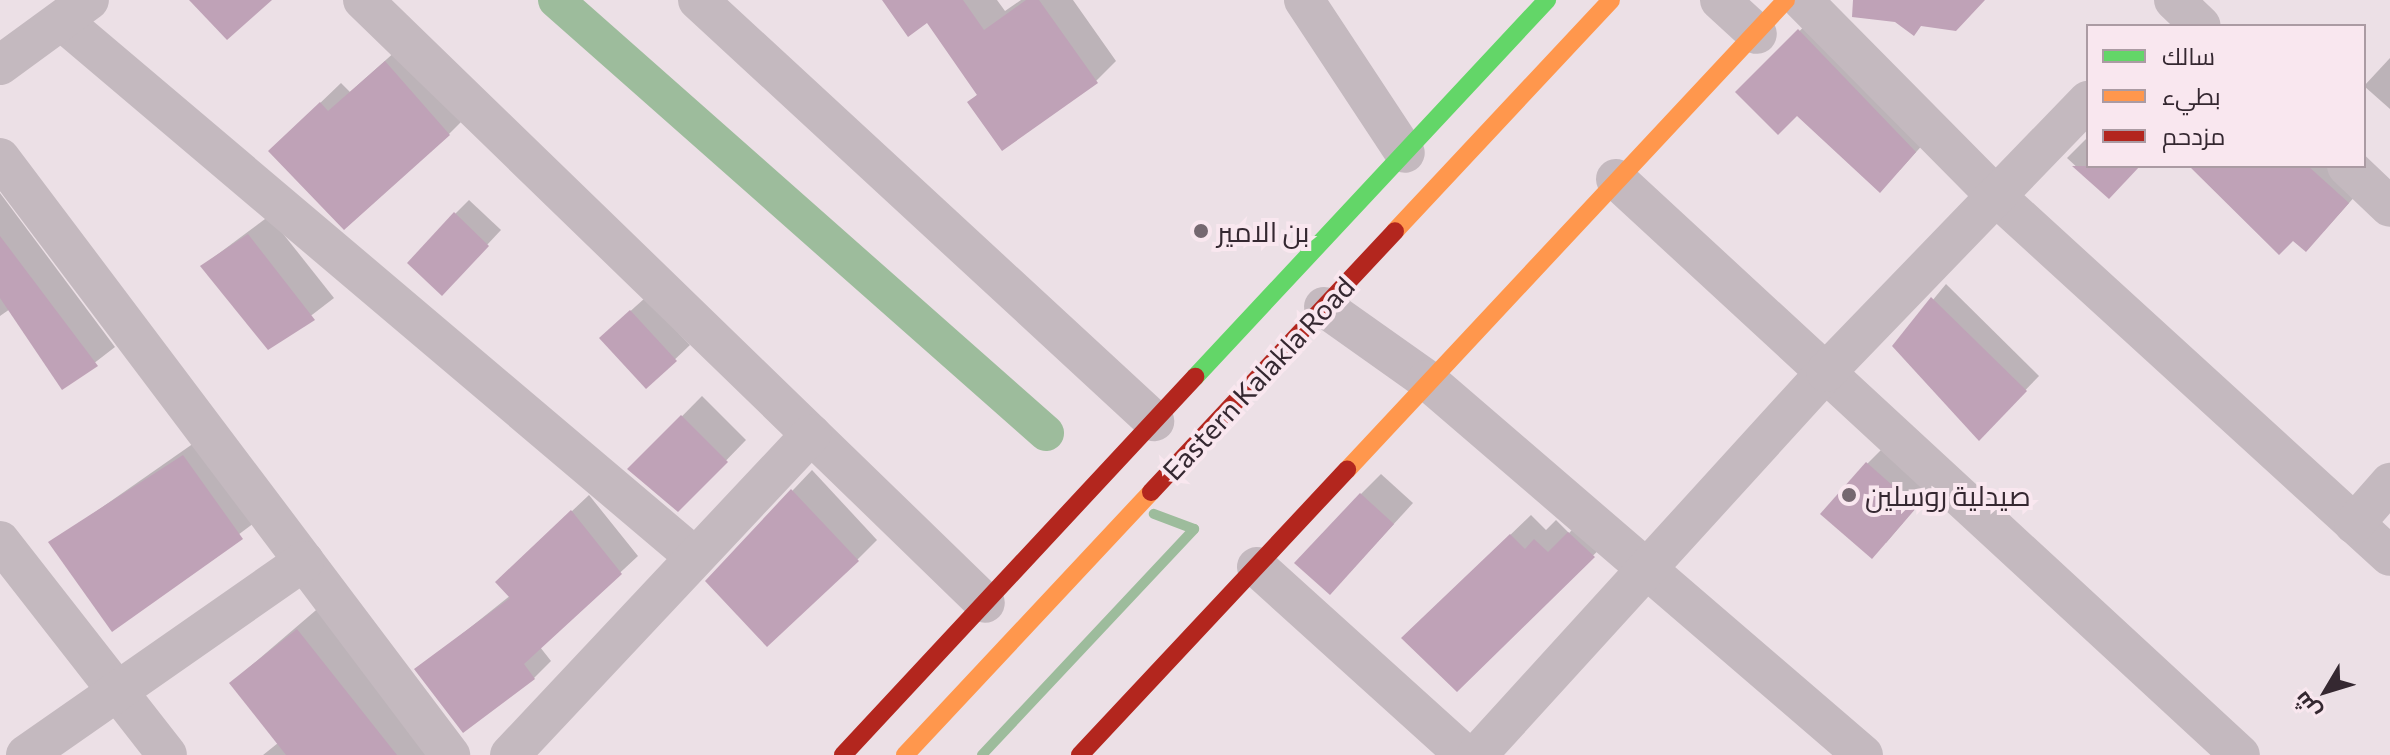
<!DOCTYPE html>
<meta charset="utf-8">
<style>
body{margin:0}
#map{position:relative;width:2390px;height:755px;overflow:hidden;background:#ece0e6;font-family:Commissioner,Cairo,sans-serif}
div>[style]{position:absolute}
.shadow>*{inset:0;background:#0003}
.stream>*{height:10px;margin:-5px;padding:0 5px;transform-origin:5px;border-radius:5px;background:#9dbc9c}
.canal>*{height:36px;margin:-18px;padding:0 18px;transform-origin:18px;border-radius:18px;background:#9dbc9c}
.building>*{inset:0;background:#bfa2b7}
.street>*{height:40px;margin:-20px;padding:0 20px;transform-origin:20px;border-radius:20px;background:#c4b9bf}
.fast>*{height:18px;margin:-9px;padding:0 9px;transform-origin:9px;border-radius:9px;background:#63d668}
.slow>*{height:18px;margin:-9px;padding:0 9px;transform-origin:9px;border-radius:9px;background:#ff974d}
.jam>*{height:18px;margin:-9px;padding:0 9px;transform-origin:9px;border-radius:9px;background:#b3261e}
.dots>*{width:22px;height:22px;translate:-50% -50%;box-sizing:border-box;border:4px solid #f9e7ef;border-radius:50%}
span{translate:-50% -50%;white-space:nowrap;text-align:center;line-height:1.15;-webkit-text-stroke:8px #f9e7ef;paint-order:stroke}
.poi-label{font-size:28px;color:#352831}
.left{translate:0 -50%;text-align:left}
.street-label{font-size:28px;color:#352831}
.legend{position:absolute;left:2086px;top:24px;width:280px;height:144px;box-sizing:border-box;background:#f9e7ef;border:2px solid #ab9ba3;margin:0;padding:10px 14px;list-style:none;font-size:24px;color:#352831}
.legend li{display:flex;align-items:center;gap:16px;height:40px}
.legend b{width:40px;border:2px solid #ab9ba3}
.north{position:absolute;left:2286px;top:651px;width:80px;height:80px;-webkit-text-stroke:6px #f9e7ef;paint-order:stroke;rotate:232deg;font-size:22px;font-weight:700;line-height:32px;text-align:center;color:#352831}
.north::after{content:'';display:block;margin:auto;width:28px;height:36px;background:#352831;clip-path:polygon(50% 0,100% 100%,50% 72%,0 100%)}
</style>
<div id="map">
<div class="shadow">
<i style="clip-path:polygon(884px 0,997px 0,1005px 11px,1021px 0,1073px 0,1116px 61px,1096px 81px,969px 103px,979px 93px,928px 20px)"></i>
<i style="clip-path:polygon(1820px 11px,1935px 131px,1900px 170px,1797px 113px,1737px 92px)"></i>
<i style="clip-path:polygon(406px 42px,469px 114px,449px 134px,291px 131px,341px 83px,350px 92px)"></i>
<i style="clip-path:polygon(2390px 58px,2390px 109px,2364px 86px)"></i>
<i style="clip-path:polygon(2088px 137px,2088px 166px,2139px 166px,2109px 197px,2067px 158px)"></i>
<i style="clip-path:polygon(2192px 166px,2346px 166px,2366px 184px,2324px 231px)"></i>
<i style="clip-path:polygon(0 193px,115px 347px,62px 388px,10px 309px,0 316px)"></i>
<i style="clip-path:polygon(469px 200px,501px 230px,455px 279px,455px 214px)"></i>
<i style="clip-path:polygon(269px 216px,334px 298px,269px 348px,202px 266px)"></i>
<i style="clip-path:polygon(1946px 284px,2039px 376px,1979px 438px,1895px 346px)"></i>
<i style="clip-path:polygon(645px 298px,690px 345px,647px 386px,616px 324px)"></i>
<i style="clip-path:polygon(702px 396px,746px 440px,678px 510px,630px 469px)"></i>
<i style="clip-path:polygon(204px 436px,262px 517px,112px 629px,51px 543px)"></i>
<i style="clip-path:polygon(1881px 450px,1929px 492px,1886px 543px,1867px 464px)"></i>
<i style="clip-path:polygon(812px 470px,877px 540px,857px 560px,707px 581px)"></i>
<i style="clip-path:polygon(1381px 474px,1413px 503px,1350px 572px,1361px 494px)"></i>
<i style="clip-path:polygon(589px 495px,638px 556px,540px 647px,551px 661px,534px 678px,417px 670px,511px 595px,515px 565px)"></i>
<i style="clip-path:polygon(1589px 513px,1613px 536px,1457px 689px,1424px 618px,1531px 515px,1546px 530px,1556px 520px,1569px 533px)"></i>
<i style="clip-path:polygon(322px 605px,441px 755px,263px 755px,278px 743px,231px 683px)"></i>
</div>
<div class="stream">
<i style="left:982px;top:755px;width:310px;rotate:-46.8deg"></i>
<i style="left:1194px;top:529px;width:43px;rotate:-159.4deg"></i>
</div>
<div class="canal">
<i style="left:556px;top:0;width:654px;rotate:41.47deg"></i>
</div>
<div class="building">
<i style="clip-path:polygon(189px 0,272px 0,227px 40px)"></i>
<i style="clip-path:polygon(882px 0,963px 0,984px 30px,1026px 0,1039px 0,1098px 83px,1002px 151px,967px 102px,977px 95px,927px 23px,908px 37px)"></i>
<i style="clip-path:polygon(1853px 0,1985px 0,1956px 31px,1921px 26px,1914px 36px,1895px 22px,1852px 17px)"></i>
<i style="clip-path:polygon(1798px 29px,1916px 152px,1880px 193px,1797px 116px,1778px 135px,1735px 92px)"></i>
<i style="clip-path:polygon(385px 61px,450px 135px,344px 230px,268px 151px,320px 102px,328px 111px)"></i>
<i style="clip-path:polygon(2072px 166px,2140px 166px,2109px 199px)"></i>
<i style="clip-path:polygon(2189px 166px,2308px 166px,2349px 203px,2306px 252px,2293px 241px,2279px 255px)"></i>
<i style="clip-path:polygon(454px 212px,489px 246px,442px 296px,407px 263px)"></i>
<i style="clip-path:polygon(248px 234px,315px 320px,268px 350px,200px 266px)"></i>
<i style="clip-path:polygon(0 236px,98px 366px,62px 390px,0 298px)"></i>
<i style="clip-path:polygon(1931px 297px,2027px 391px,1979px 441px,1892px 346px)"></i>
<i style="clip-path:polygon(630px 310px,677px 361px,646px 389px,599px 338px)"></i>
<i style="clip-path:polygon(681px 415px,728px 462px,678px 512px,627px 469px)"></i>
<i style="clip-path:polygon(183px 455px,243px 539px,112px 632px,48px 542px)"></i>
<i style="clip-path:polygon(1866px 462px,1917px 507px,1872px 559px,1820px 514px)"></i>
<i style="clip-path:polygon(791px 489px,859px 561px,767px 647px,705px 581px)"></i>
<i style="clip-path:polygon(1360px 493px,1394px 524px,1330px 595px,1294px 563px)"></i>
<i style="clip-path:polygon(571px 510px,622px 574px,524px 664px,535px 679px,463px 733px,414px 669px,510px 598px,495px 582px)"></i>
<i style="clip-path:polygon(1568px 532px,1595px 557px,1457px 692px,1401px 638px,1510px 534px,1525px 549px,1534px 539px,1548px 552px)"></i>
<i style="clip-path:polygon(297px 629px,397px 755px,286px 755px,229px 683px)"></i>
</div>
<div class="street">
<i style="left:363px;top:0;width:866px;rotate:44.11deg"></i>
<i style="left:698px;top:0;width:621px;rotate:42.71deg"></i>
<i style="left:1304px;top:0;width:183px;rotate:56.6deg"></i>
<i style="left:1720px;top:0;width:50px;rotate:42.6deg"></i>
<i style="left:1802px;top:0;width:280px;rotate:45.3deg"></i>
<i style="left:1999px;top:199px;width:529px;rotate:42.4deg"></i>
<i style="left:2174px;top:0;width:37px;rotate:44deg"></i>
<i style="left:62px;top:21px;width:829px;rotate:40.26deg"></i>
<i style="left:0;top:65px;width:110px;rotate:-36.1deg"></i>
<i style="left:0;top:158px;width:748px;rotate:52.99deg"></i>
<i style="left:2347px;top:166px;width:59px;rotate:43.6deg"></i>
<i style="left:1616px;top:179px;width:849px;rotate:42.71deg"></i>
<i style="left:1324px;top:307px;width:126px;rotate:35.3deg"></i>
<i style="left:1427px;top:380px;width:575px;rotate:40.7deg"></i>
<i style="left:2354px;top:524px;width:55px;rotate:-48.7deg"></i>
<i style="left:0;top:541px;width:271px;rotate:52deg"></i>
<i style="left:1257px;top:567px;width:280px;rotate:42.1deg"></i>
<i style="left:26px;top:755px;width:339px;rotate:-34.9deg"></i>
<i style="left:510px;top:755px;width:440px;rotate:-46.8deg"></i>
<i style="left:1477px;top:755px;width:518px;rotate:-47.66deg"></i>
<i style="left:1826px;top:372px;width:377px;rotate:-46deg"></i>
</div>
<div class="fast">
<i style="left:1195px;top:377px;width:516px;rotate:-46.96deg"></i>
</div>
<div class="slow">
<i style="left:1395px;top:231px;width:316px;rotate:-46.9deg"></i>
<i style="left:1347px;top:470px;width:643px;rotate:-46.95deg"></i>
<i style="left:905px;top:755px;width:360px;rotate:-46.9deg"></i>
</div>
<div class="jam">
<i style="left:1151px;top:492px;width:357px;rotate:-46.9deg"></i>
<i style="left:843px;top:755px;width:517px;rotate:-47.04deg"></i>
<i style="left:1080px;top:755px;width:391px;rotate:-46.9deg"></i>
</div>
<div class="dots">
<i style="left:1201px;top:231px;background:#756870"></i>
<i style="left:1849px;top:495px;background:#756870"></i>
</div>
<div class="poi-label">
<span class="left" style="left:1217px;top:231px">بن الامير</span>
<span class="left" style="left:1865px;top:495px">صيدلية روسلين</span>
</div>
<div class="street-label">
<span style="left:1258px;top:378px;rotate:-47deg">Eastern Kalakla Road</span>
</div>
<ul class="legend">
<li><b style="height:10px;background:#63d668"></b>سالك</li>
<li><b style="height:10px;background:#ff974d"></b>بطيء</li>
<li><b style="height:10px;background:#b3261e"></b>مزدحم</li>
</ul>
<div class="north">ش</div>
</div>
